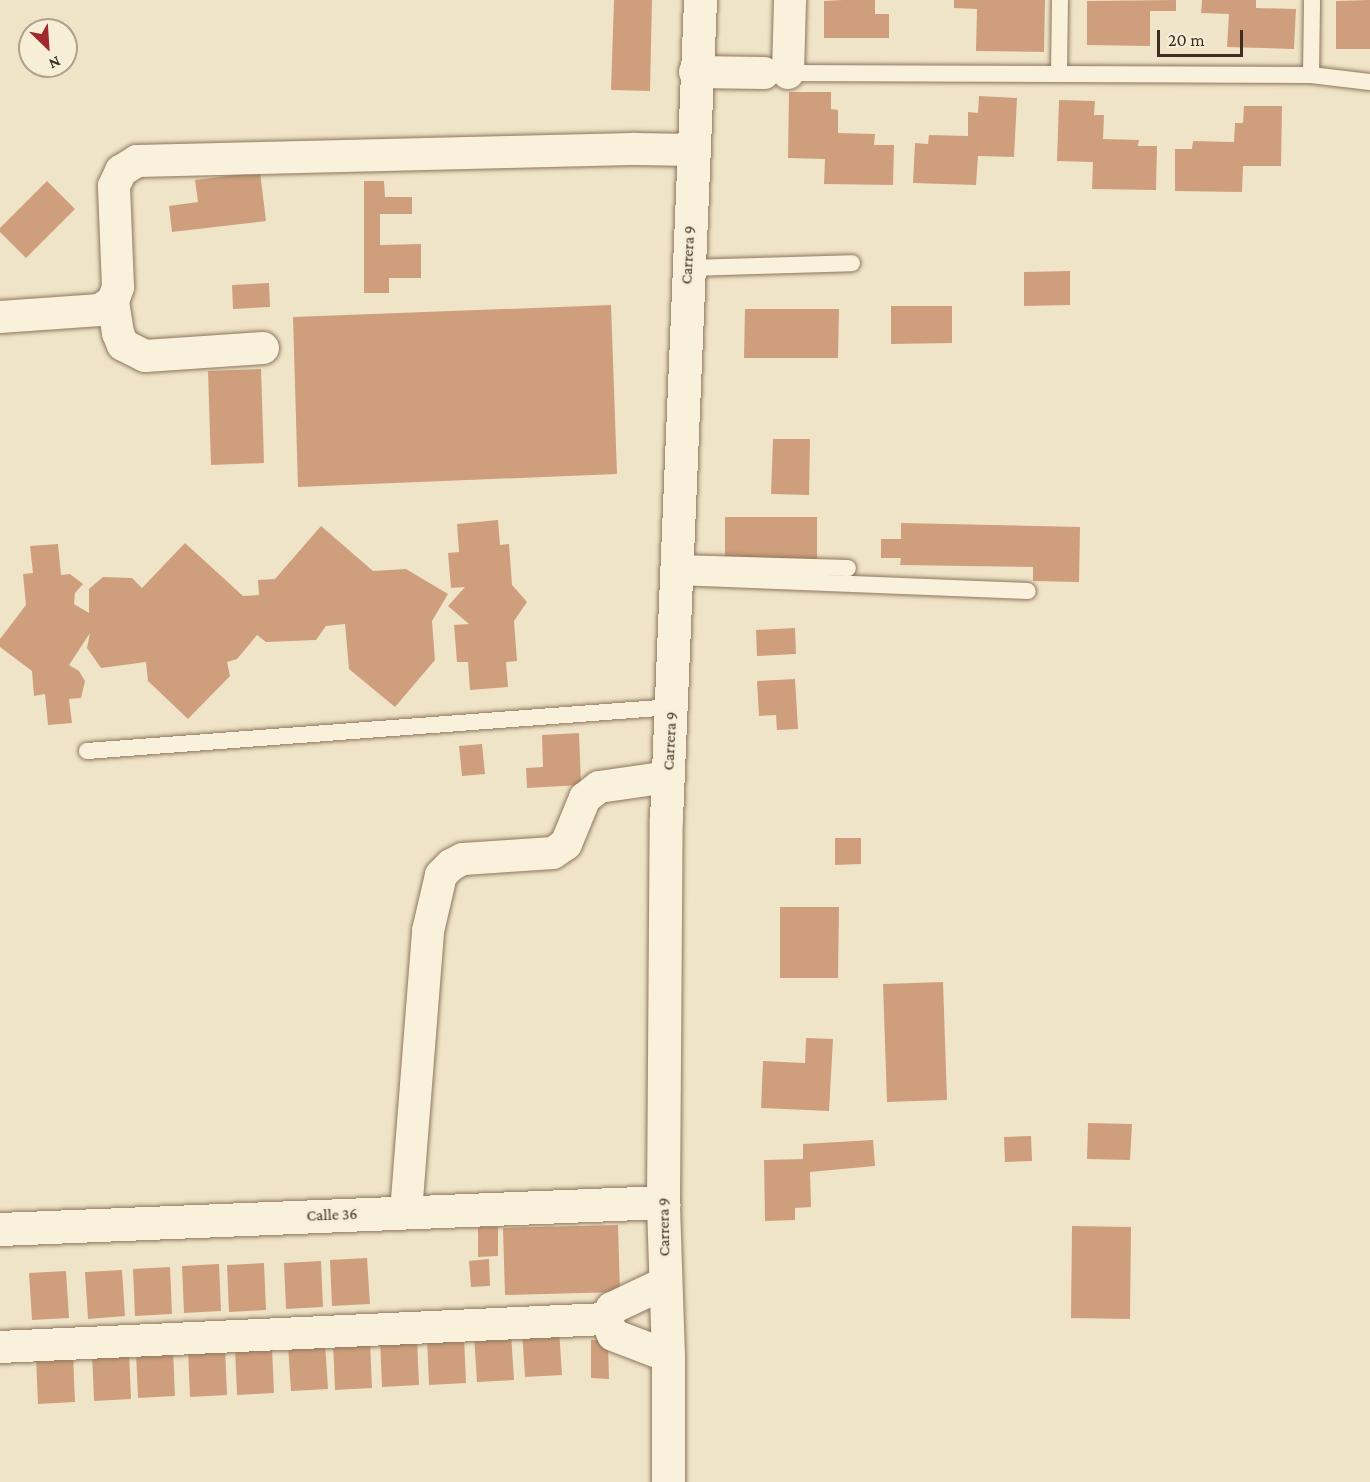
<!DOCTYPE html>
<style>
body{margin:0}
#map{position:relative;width:1370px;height:1482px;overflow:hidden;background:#f0e4c8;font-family:"Crimson Pro",serif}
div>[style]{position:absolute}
.building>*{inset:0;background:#cf9f7d}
.roads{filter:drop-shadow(0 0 2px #8d765c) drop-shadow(0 0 2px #8d765c)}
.service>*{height:16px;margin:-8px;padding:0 8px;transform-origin:8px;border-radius:8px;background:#faf1dc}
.minor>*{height:32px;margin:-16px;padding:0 16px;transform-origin:16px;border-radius:16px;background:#faf1dc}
.tertiary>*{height:33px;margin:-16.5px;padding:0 16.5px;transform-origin:16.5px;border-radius:16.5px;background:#faf1dc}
.secondary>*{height:33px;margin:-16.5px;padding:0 16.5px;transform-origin:16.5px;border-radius:16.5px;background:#faf1dc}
span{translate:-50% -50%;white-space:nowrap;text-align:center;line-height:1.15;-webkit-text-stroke:6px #f7eed8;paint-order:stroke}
.street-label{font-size:16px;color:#3d2e20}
.north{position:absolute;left:18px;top:18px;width:60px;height:60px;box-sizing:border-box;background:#f7eed8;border:2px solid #ada18e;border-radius:50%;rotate:155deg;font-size:16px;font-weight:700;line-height:24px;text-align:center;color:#3d2e20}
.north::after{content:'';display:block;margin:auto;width:21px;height:27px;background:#9e2a2b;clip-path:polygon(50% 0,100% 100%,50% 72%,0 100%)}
.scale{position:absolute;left:1157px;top:30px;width:86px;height:27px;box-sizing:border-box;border:3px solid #3d2e20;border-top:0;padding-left:8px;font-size:18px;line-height:21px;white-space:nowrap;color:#3d2e20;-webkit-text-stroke:4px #f7eed8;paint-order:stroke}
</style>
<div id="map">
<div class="building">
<i style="clip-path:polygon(614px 0,652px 0,650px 91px,611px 90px)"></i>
<i style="clip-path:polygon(843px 0,875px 0,875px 14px,889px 14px,889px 38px,824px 38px,824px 1px)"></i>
<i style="clip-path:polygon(954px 0,1045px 0,1044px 52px,976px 51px,977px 9px,954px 8px)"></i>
<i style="clip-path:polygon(1176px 0,1176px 11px,1150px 11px,1150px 46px,1087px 45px,1087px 1px)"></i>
<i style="clip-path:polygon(1202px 0,1256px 0,1256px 8px,1296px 9px,1294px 49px,1227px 47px,1229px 14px,1201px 13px)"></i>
<i style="clip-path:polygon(1370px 0,1370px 49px,1336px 49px,1336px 1px)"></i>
<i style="clip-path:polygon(789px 92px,831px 92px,831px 109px,838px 110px,838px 133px,875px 134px,874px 145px,894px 145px,893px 185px,824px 184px,825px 159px,788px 158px)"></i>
<i style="clip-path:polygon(979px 96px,1017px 98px,1014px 157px,978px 156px,976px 185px,913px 183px,915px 143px,928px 144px,929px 135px,968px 136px,968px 112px,978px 113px)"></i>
<i style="clip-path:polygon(1059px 100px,1095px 101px,1094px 115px,1104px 115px,1103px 139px,1139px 140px,1138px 146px,1157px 146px,1156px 190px,1092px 189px,1093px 162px,1057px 161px)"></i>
<i style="clip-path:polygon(1244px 106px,1282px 106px,1281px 166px,1243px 166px,1242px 192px,1175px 191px,1175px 149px,1192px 149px,1193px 141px,1234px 142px,1235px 123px,1243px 123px)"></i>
<i style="clip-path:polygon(260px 172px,266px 221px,172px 232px,169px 206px,198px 202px,195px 180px)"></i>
<i style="clip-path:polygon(47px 181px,75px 209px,26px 258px,0 232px,0 228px)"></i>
<i style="clip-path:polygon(364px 181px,384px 181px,385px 197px,412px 197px,412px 214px,380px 214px,380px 245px,421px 244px,421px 278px,389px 278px,389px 293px,364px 293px)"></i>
<i style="clip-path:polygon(1070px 271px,1070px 305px,1024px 306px,1024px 272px)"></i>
<i style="clip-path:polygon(269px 283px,270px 307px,233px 309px,232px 285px)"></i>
<i style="clip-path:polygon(611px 305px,617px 474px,298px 487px,293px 317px)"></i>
<i style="clip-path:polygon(891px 306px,952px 306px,952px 343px,891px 344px)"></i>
<i style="clip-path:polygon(745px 309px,839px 309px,838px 358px,744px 358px)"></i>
<i style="clip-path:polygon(261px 369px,264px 463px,211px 465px,208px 371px)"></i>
<i style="clip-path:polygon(773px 439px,810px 439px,809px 495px,771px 494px)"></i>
<i style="clip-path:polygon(725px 517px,817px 517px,817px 560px,725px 560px)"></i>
<i style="clip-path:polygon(498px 520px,500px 545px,509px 544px,512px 585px,527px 602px,514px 621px,517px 661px,506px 662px,508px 687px,470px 690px,468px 662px,457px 662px,454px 625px,469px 624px,448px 606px,465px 587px,451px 588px,448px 553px,459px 552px,457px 524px)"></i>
<i style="clip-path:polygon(901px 523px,1080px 527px,1079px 582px,1033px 581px,1033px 567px,900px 565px,901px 558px,881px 558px,881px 539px,901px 539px)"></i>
<i style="clip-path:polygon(321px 526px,373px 571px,406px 569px,448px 594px,432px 621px,435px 660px,395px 707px,349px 669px,345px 624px,326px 626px,316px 640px,266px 642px,257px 635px,237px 659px,227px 662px,230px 676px,188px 719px,148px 681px,146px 662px,101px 668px,87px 648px,90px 633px,69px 665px,79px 671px,85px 681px,81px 698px,69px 699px,72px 723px,48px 725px,45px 694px,34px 696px,32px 671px,0 647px,0 639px,26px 605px,23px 574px,33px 573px,30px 546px,58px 544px,61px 575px,70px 574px,83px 584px,75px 593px,74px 604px,89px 613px,89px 589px,103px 577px,132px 578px,142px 588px,185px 543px,243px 596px,259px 595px,258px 580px,275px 579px)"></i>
<i style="clip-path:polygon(795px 628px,796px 654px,757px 656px,756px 630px)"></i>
<i style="clip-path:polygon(795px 679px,798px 729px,777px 730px,776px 715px,759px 716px,757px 681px)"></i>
<i style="clip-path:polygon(579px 733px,581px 785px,527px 788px,526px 768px,543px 767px,542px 735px)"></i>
<i style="clip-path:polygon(482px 744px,485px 774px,462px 776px,459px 746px)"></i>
<i style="clip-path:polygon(835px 838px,861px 838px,861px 864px,835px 865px)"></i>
<i style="clip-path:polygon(780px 907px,839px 907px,838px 978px,780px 978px)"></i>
<i style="clip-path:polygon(943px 982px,947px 1100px,887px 1102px,883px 984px)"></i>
<i style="clip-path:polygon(806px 1038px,833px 1039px,829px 1111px,761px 1108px,763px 1061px,805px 1063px)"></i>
<i style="clip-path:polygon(1088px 1123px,1132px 1124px,1130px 1160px,1087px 1159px)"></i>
<i style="clip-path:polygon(1031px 1136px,1032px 1161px,1005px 1162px,1004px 1137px)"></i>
<i style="clip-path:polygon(873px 1140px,875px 1166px,810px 1172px,811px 1207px,795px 1208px,795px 1220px,765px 1221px,764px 1160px,803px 1159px,803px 1144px)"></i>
<i style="clip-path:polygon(618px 1225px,620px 1292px,505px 1295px,503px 1228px)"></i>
<i style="clip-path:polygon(1072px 1226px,1131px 1227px,1130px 1319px,1071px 1318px)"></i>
<i style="clip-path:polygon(478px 1227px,498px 1227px,498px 1256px,478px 1257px)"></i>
<i style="clip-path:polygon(367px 1258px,370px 1304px,332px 1306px,330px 1260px)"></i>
<i style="clip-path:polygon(489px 1259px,490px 1286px,471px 1287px,469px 1261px)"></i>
<i style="clip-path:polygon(321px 1261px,323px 1307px,286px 1309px,284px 1263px)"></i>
<i style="clip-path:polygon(264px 1263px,266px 1310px,229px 1312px,227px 1265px)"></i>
<i style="clip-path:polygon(219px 1264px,221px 1311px,184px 1313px,182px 1266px)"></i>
<i style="clip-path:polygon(170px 1267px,172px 1314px,135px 1316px,133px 1269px)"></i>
<i style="clip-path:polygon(122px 1270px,125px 1316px,88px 1319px,85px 1272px)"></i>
<i style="clip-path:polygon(66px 1271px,69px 1318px,32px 1320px,29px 1273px)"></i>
<i style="clip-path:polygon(559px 1329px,562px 1375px,525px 1377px,522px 1331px)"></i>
<i style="clip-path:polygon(511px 1333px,514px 1380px,477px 1382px,474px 1335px)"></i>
<i style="clip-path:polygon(464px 1336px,466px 1383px,429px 1385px,427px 1338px)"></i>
<i style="clip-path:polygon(417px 1338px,419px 1385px,382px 1387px,380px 1340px)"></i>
<i style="clip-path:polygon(591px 1340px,608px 1340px,609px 1379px,591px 1378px)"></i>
<i style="clip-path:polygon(370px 1341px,372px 1388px,335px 1390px,333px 1343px)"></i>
<i style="clip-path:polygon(325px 1343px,328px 1389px,291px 1391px,288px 1345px)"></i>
<i style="clip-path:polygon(272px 1347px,274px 1393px,237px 1395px,235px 1348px)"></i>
<i style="clip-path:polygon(225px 1348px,227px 1395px,190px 1397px,188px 1350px)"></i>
<i style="clip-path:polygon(173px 1350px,175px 1396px,138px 1398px,136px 1352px)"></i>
<i style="clip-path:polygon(129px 1352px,131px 1399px,94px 1401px,92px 1354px)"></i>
<i style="clip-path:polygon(73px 1355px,75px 1402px,38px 1404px,36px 1357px)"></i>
</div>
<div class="roads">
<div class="service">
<i style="left:1059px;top:72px;width:72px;rotate:-89.2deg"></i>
<i style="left:783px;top:73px;width:528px;rotate:0.22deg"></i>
<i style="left:1311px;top:75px;width:59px;rotate:6.8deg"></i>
<i style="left:1311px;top:75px;width:75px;rotate:-89.2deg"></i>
<i style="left:688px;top:268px;width:164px;rotate:-1.7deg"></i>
<i style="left:677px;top:563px;width:171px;rotate:1.7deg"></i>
<i style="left:677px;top:577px;width:351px;rotate:2.3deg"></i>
<i style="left:87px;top:751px;width:587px;rotate:-4.3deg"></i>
</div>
<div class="minor">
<i style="left:695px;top:72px;width:69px;rotate:0.8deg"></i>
<i style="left:788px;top:73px;width:73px;rotate:-88.4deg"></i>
<i style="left:0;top:317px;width:100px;rotate:-4deg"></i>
<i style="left:100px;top:310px;width:16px;rotate:-35deg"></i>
<i style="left:263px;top:348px;width:118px;rotate:176.1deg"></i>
<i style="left:145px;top:356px;width:25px;rotate:-153deg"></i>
<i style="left:123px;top:345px;width:13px;rotate:-113deg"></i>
<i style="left:118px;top:333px;width:32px;rotate:-99deg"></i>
<i style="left:113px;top:301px;width:15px;rotate:-70deg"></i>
<i style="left:118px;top:287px;width:101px;rotate:-92.3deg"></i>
<i style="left:114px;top:186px;width:17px;rotate:-65deg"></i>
<i style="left:121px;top:171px;width:19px;rotate:-32deg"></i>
<i style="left:137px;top:161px;width:498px;rotate:-1.4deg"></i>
<i style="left:635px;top:149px;width:59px;rotate:1deg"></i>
<i style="left:406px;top:1212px;width:282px;rotate:-85.5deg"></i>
<i style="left:428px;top:931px;width:57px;rotate:-76.9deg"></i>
<i style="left:441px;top:875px;width:14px;rotate:-45deg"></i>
<i style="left:451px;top:865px;width:13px;rotate:-27deg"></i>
<i style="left:463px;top:859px;width:90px;rotate:-3.8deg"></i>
<i style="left:553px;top:853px;width:16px;rotate:-35deg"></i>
<i style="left:566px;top:844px;width:50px;rotate:-67.6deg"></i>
<i style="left:585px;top:798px;width:18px;rotate:-38deg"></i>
<i style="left:599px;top:787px;width:70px;rotate:-8.2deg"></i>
<i style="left:665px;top:1283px;width:59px;rotate:154.7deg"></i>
<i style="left:612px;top:1308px;width:13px;rotate:119deg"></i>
<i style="left:606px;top:1319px;width:17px;rotate:66deg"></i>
<i style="left:613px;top:1335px;width:59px;rotate:20.9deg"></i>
<i style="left:0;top:1347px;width:607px;rotate:-2.65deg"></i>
</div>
<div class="tertiary">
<i style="left:0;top:1229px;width:664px;rotate:-2.33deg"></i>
</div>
<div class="secondary">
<i style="left:668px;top:1482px;width:126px;rotate:-90deg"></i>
<i style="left:668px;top:1356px;width:154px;rotate:-91.9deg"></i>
<i style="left:663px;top:1202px;width:383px;rotate:-89.6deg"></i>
<i style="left:666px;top:819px;width:820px;rotate:-87.62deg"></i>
</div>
</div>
<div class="street-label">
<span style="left:688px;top:255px;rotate:-87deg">Carrera 9</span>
<span style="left:670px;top:741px;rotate:-87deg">Carrera 9</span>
<span style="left:332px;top:1215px;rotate:-2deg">Calle 36</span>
<span style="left:664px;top:1227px;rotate:-91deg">Carrera 9</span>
</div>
<div class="north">N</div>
<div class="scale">20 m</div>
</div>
